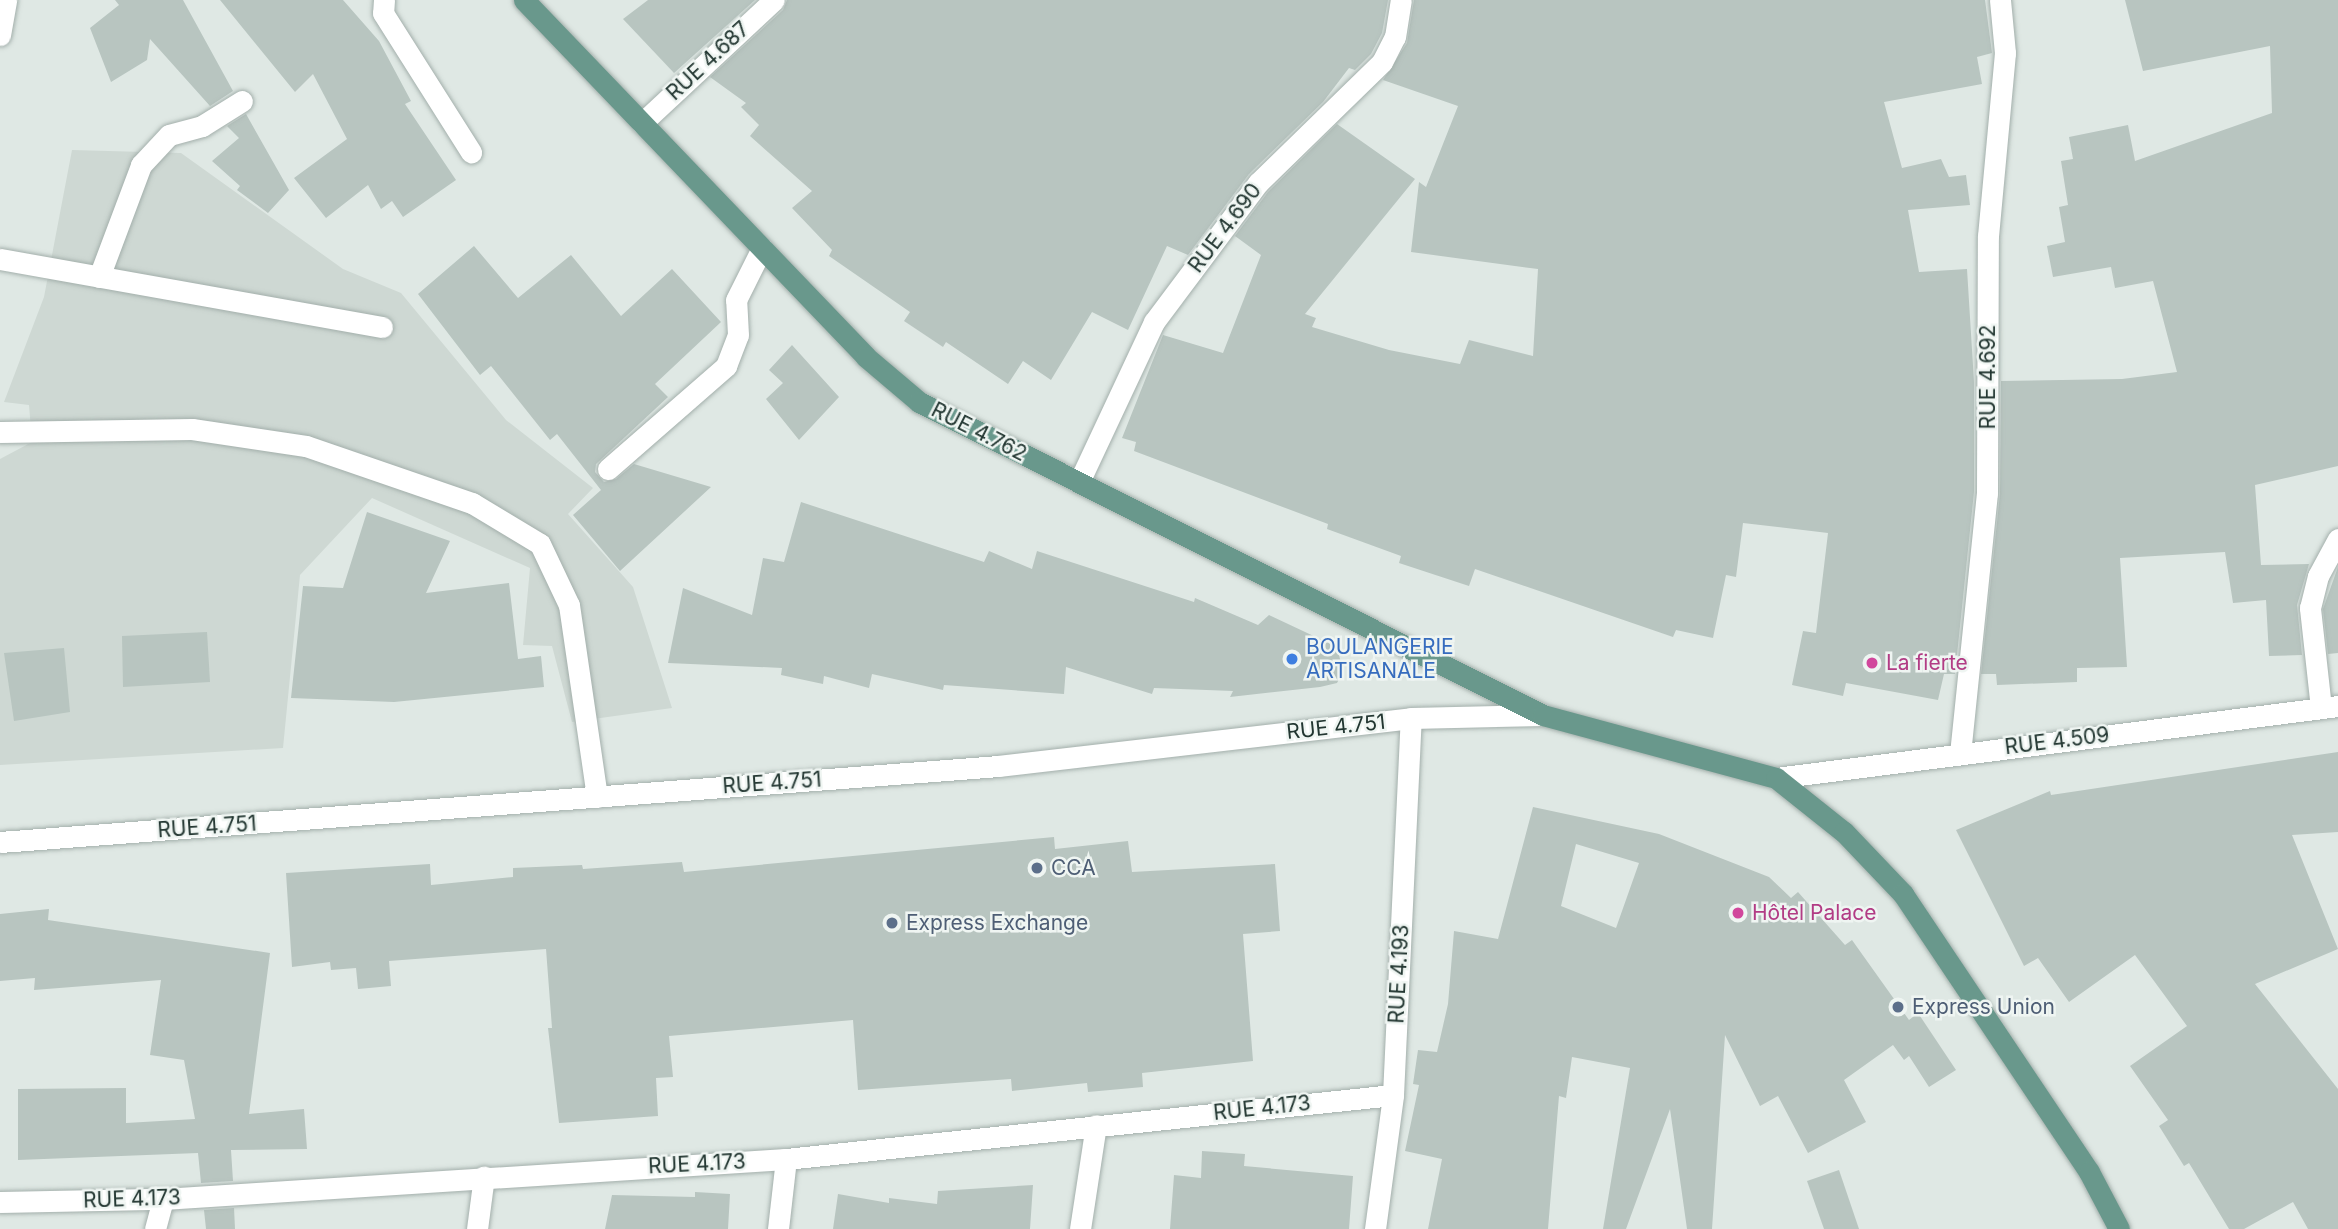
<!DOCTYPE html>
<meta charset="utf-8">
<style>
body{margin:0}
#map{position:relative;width:2338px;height:1229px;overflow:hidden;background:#dfe8e4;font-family:Inter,sans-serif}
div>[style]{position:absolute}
.built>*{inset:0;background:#ced8d3}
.building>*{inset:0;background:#b8c5c0}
.roads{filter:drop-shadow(0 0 2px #a3afab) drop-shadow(0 0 2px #a3afab)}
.service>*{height:21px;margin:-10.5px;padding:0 10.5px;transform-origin:10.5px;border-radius:10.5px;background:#fff}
.minor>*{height:21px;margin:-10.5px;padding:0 10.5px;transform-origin:10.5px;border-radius:10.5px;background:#fff}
.tertiary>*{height:21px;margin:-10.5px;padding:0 10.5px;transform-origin:10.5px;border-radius:10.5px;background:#fff}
.secondary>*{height:21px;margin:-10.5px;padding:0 10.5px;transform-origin:10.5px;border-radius:10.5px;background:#fff}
.primary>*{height:21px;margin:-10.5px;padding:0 10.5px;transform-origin:10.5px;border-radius:10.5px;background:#69988c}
.dots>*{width:19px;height:19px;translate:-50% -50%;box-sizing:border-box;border:4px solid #eff5f2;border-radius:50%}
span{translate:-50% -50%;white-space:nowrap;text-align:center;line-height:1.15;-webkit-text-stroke:5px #eff5f2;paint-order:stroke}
.street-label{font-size:21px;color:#223631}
.shop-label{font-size:21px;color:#366cbe}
.left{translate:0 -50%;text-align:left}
.hotel-label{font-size:21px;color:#b23c85}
.service-label{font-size:21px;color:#4e5e75}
</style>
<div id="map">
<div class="built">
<i style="clip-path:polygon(72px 150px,181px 153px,343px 269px,401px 293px,506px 420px,593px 488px,568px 514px,633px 587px,672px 708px,572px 722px,552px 646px,523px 645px,530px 568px,372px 498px,300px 575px,283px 748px,0 765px,0 459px,32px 442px,29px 405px,4px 402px,44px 297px)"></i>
</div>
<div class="building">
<i style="clip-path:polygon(115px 0,183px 0,233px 91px,210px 106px,150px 39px,147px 60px,111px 82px,90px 28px,119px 5px)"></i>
<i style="clip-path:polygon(220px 0,343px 0,379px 41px,411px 101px,405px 104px,456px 180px,403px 217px,392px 201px,381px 209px,368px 185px,326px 218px,294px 178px,347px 139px,313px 74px,295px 92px)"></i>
<i style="clip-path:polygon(648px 0,755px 0,674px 73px,623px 19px)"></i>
<i style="clip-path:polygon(787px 0,1388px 0,1382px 33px,1371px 54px,1355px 70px,1349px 68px,1323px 102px,1249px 174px,1188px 255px,1167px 246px,1128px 330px,1092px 312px,1051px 380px,1023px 361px,1008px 384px,946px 342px,943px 347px,904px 321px,910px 312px,829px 256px,832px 250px,792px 208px,812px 191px,750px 136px,759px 125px,741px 107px,746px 103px,710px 77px,783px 10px)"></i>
<i style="clip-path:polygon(1414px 0,1985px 0,1992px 53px,1977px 57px,1982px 84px,1884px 102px,1902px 168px,1941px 159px,1949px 177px,1966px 175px,1970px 205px,1908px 210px,1919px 272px,1967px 269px,1974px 382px,1974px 492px,1955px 674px,1944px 674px,1938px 700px,1846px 683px,1843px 696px,1792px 685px,1803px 631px,1816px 633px,1828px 533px,1743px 523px,1736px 577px,1726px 575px,1713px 638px,1676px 630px,1673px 637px,1475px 569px,1469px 586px,1399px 563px,1401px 556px,1327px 529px,1328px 524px,1134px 451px,1136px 442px,1122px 438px,1163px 335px,1223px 353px,1261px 255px,1235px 236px,1268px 192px,1337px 124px,1415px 179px,1305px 314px,1316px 318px,1312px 327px,1389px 350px,1460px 364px,1469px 340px,1533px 356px,1538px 269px,1411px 252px,1419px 182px,1426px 187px,1458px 106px,1383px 80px,1407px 43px)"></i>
<i style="clip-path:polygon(2125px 0,2338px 0,2338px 466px,2255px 485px,2261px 565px,2309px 564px,2297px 605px,2302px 655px,2269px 656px,2266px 600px,2233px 603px,2225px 552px,2120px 558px,2127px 667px,2077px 668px,2077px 682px,1997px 685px,1996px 674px,1981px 674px,2000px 494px,2001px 381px,2122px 379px,2177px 372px,2153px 281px,2115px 288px,2111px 267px,2053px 277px,2047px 246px,2065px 242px,2059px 207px,2068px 205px,2061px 161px,2073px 159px,2069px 137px,2128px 125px,2135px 161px,2272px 113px,2270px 46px,2143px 71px)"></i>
<i style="clip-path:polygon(246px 114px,289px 190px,268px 213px,237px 190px,240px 186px,212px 161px,239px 138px,227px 126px)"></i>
<i style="clip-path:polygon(474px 246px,518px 298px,571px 255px,621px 316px,672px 269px,721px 322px,655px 384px,668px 397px,596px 464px,595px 472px,604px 482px,616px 479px,634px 464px,711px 487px,620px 571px,573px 515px,601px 490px,557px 434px,550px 440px,491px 366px,480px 375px,418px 294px)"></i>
<i style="clip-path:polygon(792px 345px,839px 397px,799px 440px,766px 399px,783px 383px,769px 370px)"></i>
<i style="clip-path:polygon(801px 502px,984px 562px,989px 551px,1032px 569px,1037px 551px,1194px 602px,1195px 598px,1258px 625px,1269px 615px,1337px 647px,1343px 671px,1337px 683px,1320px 687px,1230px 697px,1233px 691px,1154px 688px,1152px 694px,1066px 667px,1064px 694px,944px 685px,943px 690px,872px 674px,869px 688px,824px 676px,823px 684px,781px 675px,782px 668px,668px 663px,683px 588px,752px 615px,763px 558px,784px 562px)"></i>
<i style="clip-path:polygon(367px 512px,450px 541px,426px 593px,509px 583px,518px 659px,541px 656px,544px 687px,394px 702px,291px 698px,303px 586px,343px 588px)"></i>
<i style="clip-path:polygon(2338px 567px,2338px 653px,2328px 654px,2323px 609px)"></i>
<i style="clip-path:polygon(207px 632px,210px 682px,123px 687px,122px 636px)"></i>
<i style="clip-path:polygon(64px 648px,70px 712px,14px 721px,4px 653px)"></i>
<i style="clip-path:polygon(2338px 752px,2338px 832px,2292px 835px,2338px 949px,2255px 984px,2338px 1089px,2338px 1229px,2308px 1229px,2293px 1202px,2244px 1229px,2229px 1229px,2189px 1163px,2184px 1166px,2159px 1126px,2168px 1120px,2130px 1066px,2187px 1026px,2135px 955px,2069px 1002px,2038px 958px,2024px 966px,1956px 830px,2050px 791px,2051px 795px)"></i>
<i style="clip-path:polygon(evenodd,1533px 807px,1659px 834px,1769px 877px,1791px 898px,1798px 892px,1845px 945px,1852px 940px,1909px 1020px,1918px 1013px,1956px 1070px,1929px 1087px,1909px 1056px,1904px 1060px,1893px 1045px,1844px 1080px,1866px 1122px,1808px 1153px,1778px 1096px,1760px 1106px,1725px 1035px,1712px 1229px,1687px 1229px,1670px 1109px,1626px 1229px,1603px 1229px,1630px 1068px,1572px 1057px,1566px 1098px,1559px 1096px,1548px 1229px,1428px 1229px,1442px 1159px,1405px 1151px,1419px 1085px,1413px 1084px,1418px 1050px,1437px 1052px,1448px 1004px,1454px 931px,1498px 939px,1533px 807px,1576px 844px,1639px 863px,1616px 928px,1561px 906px,1576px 844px)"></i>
<i style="clip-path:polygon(1054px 837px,1055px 849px,1128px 841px,1132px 872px,1275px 864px,1280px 931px,1243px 934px,1253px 1061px,1142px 1073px,1143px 1087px,1088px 1092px,1087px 1083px,1012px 1091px,1011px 1079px,858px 1090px,853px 1020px,669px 1036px,673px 1077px,656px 1078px,658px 1116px,559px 1123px,548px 1028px,552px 1028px,546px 949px,389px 961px,391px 986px,358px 989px,356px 968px,331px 970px,330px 962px,292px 967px,286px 873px,430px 864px,431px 885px,513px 877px,513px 868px,582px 865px,583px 869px,682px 862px,684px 872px)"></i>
<i style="clip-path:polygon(49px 909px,48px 920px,270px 953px,249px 1114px,304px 1109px,307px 1149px,231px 1150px,233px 1181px,201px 1183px,198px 1153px,18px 1160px,18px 1089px,126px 1088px,126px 1123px,195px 1119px,184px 1060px,150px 1055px,161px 980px,34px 990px,35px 978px,0 981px,0 914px)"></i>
<i style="clip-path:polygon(1202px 1151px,1245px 1154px,1244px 1166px,1353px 1176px,1349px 1229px,1170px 1229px,1174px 1175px,1201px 1178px)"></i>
<i style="clip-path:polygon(1839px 1170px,1859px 1229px,1824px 1229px,1807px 1181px)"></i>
<i style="clip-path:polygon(1033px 1185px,1030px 1229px,833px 1229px,838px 1194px,889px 1203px,889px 1198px,937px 1204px,938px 1191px)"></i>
<i style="clip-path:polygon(695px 1192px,730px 1194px,728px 1229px,605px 1229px,612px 1195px,695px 1197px)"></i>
<i style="clip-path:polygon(234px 1208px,235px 1229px,206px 1229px,204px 1210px)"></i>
</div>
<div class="roads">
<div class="service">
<i style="left:0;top:259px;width:388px;rotate:10.1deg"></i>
<i style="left:99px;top:277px;width:120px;rotate:-69.4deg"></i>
<i style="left:141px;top:165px;width:41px;rotate:-47deg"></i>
<i style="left:169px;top:135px;width:34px;rotate:-15deg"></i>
<i style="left:202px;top:126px;width:47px;rotate:-32deg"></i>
<i style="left:0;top:432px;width:192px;rotate:-0.9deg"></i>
<i style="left:192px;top:429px;width:115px;rotate:8.5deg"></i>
<i style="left:306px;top:446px;width:176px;rotate:19deg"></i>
<i style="left:472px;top:503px;width:79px;rotate:31.1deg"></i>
<i style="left:540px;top:544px;width:68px;rotate:64.6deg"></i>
<i style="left:569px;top:605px;width:194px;rotate:81.7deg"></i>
</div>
<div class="minor">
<i style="left:384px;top:0;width:13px;rotate:94deg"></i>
<i style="left:383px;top:13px;width:165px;rotate:57.7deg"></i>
<i style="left:0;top:35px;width:36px;rotate:-80deg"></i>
<i style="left:642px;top:123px;width:180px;rotate:-43deg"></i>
<i style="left:608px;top:469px;width:157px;rotate:-41.1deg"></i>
<i style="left:726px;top:366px;width:33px;rotate:-69deg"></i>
<i style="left:738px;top:335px;width:35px;rotate:-93deg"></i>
<i style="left:736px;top:300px;width:58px;rotate:-63.4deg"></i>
<i style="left:1079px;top:482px;width:177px;rotate:-64.9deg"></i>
<i style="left:1154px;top:322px;width:174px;rotate:-53.2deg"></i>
<i style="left:1258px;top:183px;width:173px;rotate:-44.3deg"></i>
<i style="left:1382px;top:62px;width:28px;rotate:-63deg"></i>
<i style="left:1395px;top:37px;width:37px;rotate:-81deg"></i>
<i style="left:2321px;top:708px;width:101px;rotate:-96.3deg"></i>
<i style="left:2310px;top:608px;width:33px;rotate:-76deg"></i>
<i style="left:2318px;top:576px;width:42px;rotate:-61.6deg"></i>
<i style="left:1960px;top:754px;width:262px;rotate:-84.1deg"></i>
<i style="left:1987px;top:493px;width:257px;rotate:-89.8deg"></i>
<i style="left:1988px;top:236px;width:184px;rotate:-84.7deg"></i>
<i style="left:2005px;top:53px;width:53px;rotate:-95.4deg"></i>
<i style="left:0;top:1202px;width:163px;rotate:-1.1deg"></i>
<i style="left:163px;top:1199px;width:624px;rotate:-3.67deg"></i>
<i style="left:786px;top:1159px;width:610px;rotate:-6.02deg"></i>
<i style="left:155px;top:1229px;width:31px;rotate:-75deg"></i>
<i style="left:477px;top:1229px;width:53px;rotate:-82.5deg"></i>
<i style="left:778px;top:1229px;width:70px;rotate:-83.5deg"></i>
<i style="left:1080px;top:1229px;width:105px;rotate:-81.3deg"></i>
<i style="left:1375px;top:1229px;width:135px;rotate:-82.3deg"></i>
<i style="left:1393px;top:1095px;width:377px;rotate:-87.3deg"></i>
</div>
<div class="tertiary">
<i style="left:1776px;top:778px;width:567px;rotate:-7.3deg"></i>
</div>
<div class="secondary">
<i style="left:0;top:842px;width:1001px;rotate:-4.35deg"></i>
<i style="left:998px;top:766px;width:416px;rotate:-6.6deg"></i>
<i style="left:1411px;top:718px;width:132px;rotate:-1.3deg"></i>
</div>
<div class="primary">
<i style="left:524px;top:0;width:494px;rotate:46.2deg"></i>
<i style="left:866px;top:357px;width:70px;rotate:40.3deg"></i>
<i style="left:919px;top:402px;width:698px;rotate:26.64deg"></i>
<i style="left:1543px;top:715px;width:241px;rotate:15.1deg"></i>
<i style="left:1776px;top:778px;width:87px;rotate:38.5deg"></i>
<i style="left:1844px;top:832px;width:86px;rotate:46.4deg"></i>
<i style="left:1903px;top:894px;width:334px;rotate:56.2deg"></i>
<i style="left:2089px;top:1172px;width:64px;rotate:62.2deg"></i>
</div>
</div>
<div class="dots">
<i style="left:1292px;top:659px;background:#3f7fe0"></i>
<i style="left:1872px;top:663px;background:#d1479c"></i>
<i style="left:1037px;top:868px;background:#5c6f8a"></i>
<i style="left:1738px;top:913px;background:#d1479c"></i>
<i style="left:892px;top:923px;background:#5c6f8a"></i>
<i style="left:1898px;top:1007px;background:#5c6f8a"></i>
</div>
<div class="street-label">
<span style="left:708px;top:61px;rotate:-43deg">RUE 4.687</span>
<span style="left:1225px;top:228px;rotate:-53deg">RUE 4.690</span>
<span style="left:1988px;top:377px;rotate:-90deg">RUE 4.692</span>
<span style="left:979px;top:432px;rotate:27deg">RUE 4.762</span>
<span style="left:1336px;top:727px;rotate:-6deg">RUE 4.751</span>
<span style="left:2057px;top:741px;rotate:-7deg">RUE 4.509</span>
<span style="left:772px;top:783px;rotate:-4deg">RUE 4.751</span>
<span style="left:207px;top:827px;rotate:-4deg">RUE 4.751</span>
<span style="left:1399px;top:974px;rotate:-87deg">RUE 4.193</span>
<span style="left:1262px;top:1108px;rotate:-6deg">RUE 4.173</span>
<span style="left:697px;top:1164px;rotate:-3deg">RUE 4.173</span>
<span style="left:132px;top:1199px;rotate:-2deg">RUE 4.173</span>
</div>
<div class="shop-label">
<span class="left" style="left:1306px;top:659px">BOULANGERIE<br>ARTISANALE</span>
</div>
<div class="hotel-label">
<span class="left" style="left:1886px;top:663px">La fierte</span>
<span class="left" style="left:1752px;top:913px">Hôtel Palace</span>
</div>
<div class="service-label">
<span class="left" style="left:1051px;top:868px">CCA</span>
<span class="left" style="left:906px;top:923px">Express Exchange</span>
<span class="left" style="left:1912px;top:1007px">Express Union</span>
</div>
</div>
